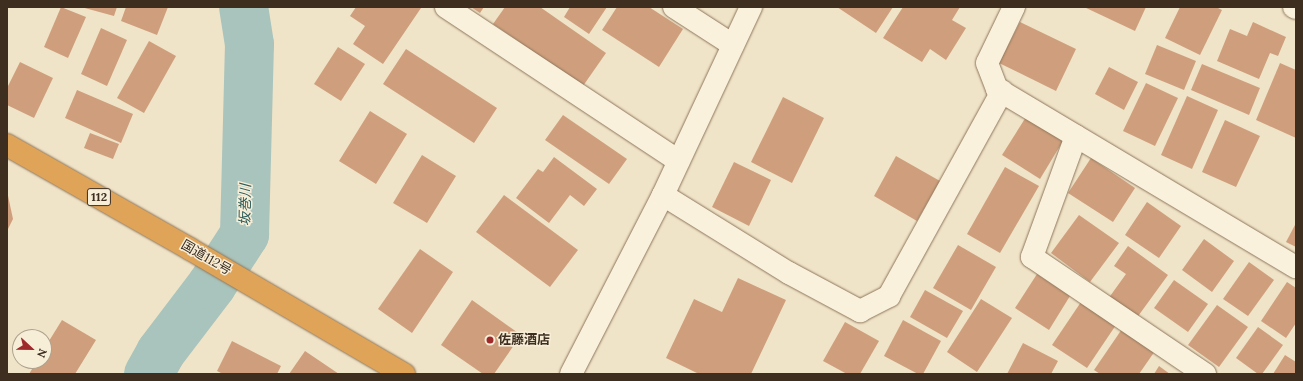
<!DOCTYPE html>
<meta charset="utf-8">
<style>
body{margin:0}
#map{position:relative;width:1303px;height:381px;overflow:hidden;background:#f0e4c8;font-family:Lora,"Noto Sans JP",serif}
div>[style]{position:absolute}
.river>*{height:49px;margin:-24.5px;padding:0 24.5px;transform-origin:24.5px;border-radius:24.5px;background:#a9c4bc}
.building>*{inset:0;background:#cf9f7d}
.roads{filter:drop-shadow(0 0 1px #8d765c) drop-shadow(0 0 1px #8d765c)}
.minor>*{height:22px;margin:-11px;padding:0 11px;transform-origin:11px;border-radius:11px;background:#faf1dc}
.highway>*{height:22px;margin:-11px;padding:0 11px;transform-origin:11px;border-radius:11px;background:#e0a458}
.dots>*{width:11px;height:11px;translate:-50% -50%;box-sizing:border-box;border:2px solid #f7eed8;border-radius:50%}
span{translate:-50% -50%;white-space:nowrap;text-align:center;line-height:1.15;-webkit-text-stroke:3px #f7eed8;paint-order:stroke}
.shield-label span{padding:1px 3px;background:#f7eed8;border:1px solid;border-radius:3px;-webkit-text-stroke-width:0}
.shield-label{font-size:12px;color:#3d2e20;font-weight:700}
.street-label{font-size:13px;color:#3d2e20}
.poi-label{font-size:13px;color:#3d2e20;font-weight:700}
.left{translate:0 -50%;text-align:left}
.water-label{font-size:14px;color:#2f5d5a;font-style:italic}
.frame{position:absolute;inset:0;border:8px solid #3d2e20;pointer-events:none}
.north{position:absolute;left:12px;top:329px;width:40px;height:40px;box-sizing:border-box;background:#f7eed8;border:1px solid #ada18e;border-radius:50%;rotate:112deg;font-size:11px;font-weight:700;line-height:16px;text-align:center;color:#3d2e20}
.north::after{content:'';display:block;margin:auto;width:14px;height:18px;background:#9e2a2b;clip-path:polygon(50% 0,100% 100%,50% 72%,0 100%)}
</style>
<div id="map">
<div class="river">
<i style="left:148px;top:374px;width:25px;rotate:-61deg"></i>
<i style="left:160px;top:352px;width:84px;rotate:-52.7deg"></i>
<i style="left:211px;top:285px;width:61px;rotate:-57.1deg"></i>
<i style="left:244px;top:234px;width:190px;rotate:-88.5deg"></i>
<i style="left:249px;top:44px;width:37px;rotate:-99deg"></i>
</div>
<div class="building">
<i style="clip-path:polygon(61px 7px,86px 17px,68px 58px,44px 47px)"></i>
<i style="clip-path:polygon(81px 7px,117px 7px,114px 16px)"></i>
<i style="clip-path:polygon(126px 7px,168px 7px,157px 35px,121px 21px)"></i>
<i style="clip-path:polygon(356px 7px,419px 7px,421px 8px,383px 64px,353px 44px,365px 26px,350px 16px)"></i>
<i style="clip-path:polygon(471px 7px,484px 7px,480px 13px)"></i>
<i style="clip-path:polygon(505px 7px,540px 7px,606px 53px,583px 86px,493px 24px)"></i>
<i style="clip-path:polygon(570px 7px,607px 7px,589px 34px,564px 17px)"></i>
<i style="clip-path:polygon(617px 7px,649px 7px,683px 29px,659px 67px,602px 30px)"></i>
<i style="clip-path:polygon(837px 7px,893px 7px,876px 33px)"></i>
<i style="clip-path:polygon(903px 7px,960px 7px,952px 20px,966px 28px,946px 60px,930px 49px,922px 62px,883px 38px)"></i>
<i style="clip-path:polygon(1084px 7px,1146px 7px,1135px 31px)"></i>
<i style="clip-path:polygon(1180px 7px,1216px 7px,1222px 10px,1200px 55px,1165px 38px)"></i>
<i style="clip-path:polygon(1020px 22px,1076px 49px,1056px 91px,999px 63px)"></i>
<i style="clip-path:polygon(1253px 22px,1286px 37px,1278px 56px,1270px 53px,1259px 79px,1217px 61px,1230px 29px,1247px 36px)"></i>
<i style="clip-path:polygon(101px 28px,127px 40px,107px 86px,81px 74px)"></i>
<i style="clip-path:polygon(149px 41px,176px 56px,144px 113px,117px 98px)"></i>
<i style="clip-path:polygon(1157px 45px,1196px 61px,1184px 90px,1145px 74px)"></i>
<i style="clip-path:polygon(338px 47px,365px 64px,341px 101px,314px 84px)"></i>
<i style="clip-path:polygon(406px 49px,497px 108px,474px 143px,383px 84px)"></i>
<i style="clip-path:polygon(20px 62px,53px 78px,34px 118px,7px 105px,7px 88px)"></i>
<i style="clip-path:polygon(1280px 63px,1296px 70px,1296px 138px,1256px 120px)"></i>
<i style="clip-path:polygon(1202px 64px,1260px 88px,1249px 115px,1191px 90px)"></i>
<i style="clip-path:polygon(1109px 67px,1138px 82px,1124px 110px,1095px 94px)"></i>
<i style="clip-path:polygon(1146px 83px,1178px 98px,1155px 146px,1123px 131px)"></i>
<i style="clip-path:polygon(77px 90px,133px 114px,121px 143px,65px 118px)"></i>
<i style="clip-path:polygon(1187px 96px,1218px 110px,1192px 169px,1161px 155px)"></i>
<i style="clip-path:polygon(783px 97px,824px 118px,792px 183px,751px 162px)"></i>
<i style="clip-path:polygon(370px 111px,407px 134px,376px 184px,339px 161px)"></i>
<i style="clip-path:polygon(563px 115px,627px 159px,609px 184px,545px 140px)"></i>
<i style="clip-path:polygon(1026px 117px,1063px 141px,1040px 179px,1002px 155px)"></i>
<i style="clip-path:polygon(1225px 120px,1260px 136px,1236px 187px,1202px 172px)"></i>
<i style="clip-path:polygon(90px 133px,119px 144px,113px 159px,84px 148px)"></i>
<i style="clip-path:polygon(422px 155px,456px 176px,427px 223px,393px 203px)"></i>
<i style="clip-path:polygon(896px 156px,940px 181px,917px 221px,874px 196px)"></i>
<i style="clip-path:polygon(554px 157px,597px 189px,584px 206px,570px 195px,549px 223px,516px 198px,538px 169px,543px 172px)"></i>
<i style="clip-path:polygon(1091px 158px,1135px 188px,1113px 222px,1068px 193px)"></i>
<i style="clip-path:polygon(734px 162px,771px 180px,749px 226px,712px 207px)"></i>
<i style="clip-path:polygon(1005px 167px,1039px 186px,1000px 253px,967px 234px)"></i>
<i style="clip-path:polygon(7px 191px,13px 219px,7px 231px)"></i>
<i style="clip-path:polygon(504px 195px,578px 250px,550px 287px,476px 232px)"></i>
<i style="clip-path:polygon(1147px 202px,1181px 226px,1159px 258px,1125px 235px)"></i>
<i style="clip-path:polygon(1079px 215px,1119px 243px,1090px 282px,1051px 253px)"></i>
<i style="clip-path:polygon(1296px 223px,1296px 247px,1286px 242px)"></i>
<i style="clip-path:polygon(1204px 239px,1234px 261px,1212px 292px,1182px 270px)"></i>
<i style="clip-path:polygon(958px 245px,996px 267px,971px 310px,933px 288px)"></i>
<i style="clip-path:polygon(1128px 246px,1168px 275px,1136px 319px,1108px 299px,1126px 274px,1114px 266px)"></i>
<i style="clip-path:polygon(420px 249px,453px 272px,412px 333px,378px 309px)"></i>
<i style="clip-path:polygon(1249px 262px,1274px 280px,1248px 316px,1223px 299px)"></i>
<i style="clip-path:polygon(1037px 274px,1070px 296px,1049px 330px,1015px 308px)"></i>
<i style="clip-path:polygon(738px 278px,786px 300px,751px 374px,699px 374px,666px 358px,694px 299px,722px 312px)"></i>
<i style="clip-path:polygon(1174px 280px,1208px 304px,1188px 332px,1154px 308px)"></i>
<i style="clip-path:polygon(1287px 282px,1296px 288px,1296px 323px,1286px 338px,1261px 321px)"></i>
<i style="clip-path:polygon(925px 290px,963px 311px,947px 338px,910px 317px)"></i>
<i style="clip-path:polygon(981px 299px,1012px 318px,977px 372px,947px 352px)"></i>
<i style="clip-path:polygon(1083px 299px,1118px 322px,1087px 368px,1052px 345px)"></i>
<i style="clip-path:polygon(472px 300px,521px 335px,494px 374px,483px 374px,441px 345px)"></i>
<i style="clip-path:polygon(1217px 305px,1248px 327px,1219px 367px,1188px 345px)"></i>
<i style="clip-path:polygon(62px 320px,96px 340px,75px 374px,29px 374px,37px 361px,44px 361px,44px 349px)"></i>
<i style="clip-path:polygon(903px 320px,941px 341px,923px 374px,918px 374px,884px 356px)"></i>
<i style="clip-path:polygon(845px 322px,879px 341px,860px 374px,847px 374px,823px 361px)"></i>
<i style="clip-path:polygon(1258px 327px,1283px 345px,1262px 374px,1258px 374px,1236px 358px)"></i>
<i style="clip-path:polygon(1122px 329px,1155px 351px,1139px 374px,1100px 374px,1094px 370px)"></i>
<i style="clip-path:polygon(232px 341px,281px 366px,277px 374px,223px 374px,217px 371px)"></i>
<i style="clip-path:polygon(1023px 343px,1058px 361px,1051px 374px,1007px 374px)"></i>
<i style="clip-path:polygon(305px 351px,339px 374px,289px 374px)"></i>
<i style="clip-path:polygon(1285px 355px,1296px 362px,1296px 374px,1273px 374px)"></i>
<i style="clip-path:polygon(1159px 366px,1170px 374px,1154px 374px)"></i>
</div>
<div class="roads">
<div class="minor">
<i style="left:446px;top:7px;width:279px;rotate:33.5deg"></i>
<i style="left:674px;top:7px;width:70px;rotate:32.8deg"></i>
<i style="left:1014px;top:7px;width:62px;rotate:115.7deg"></i>
<i style="left:987px;top:63px;width:28px;rotate:69deg"></i>
<i style="left:997px;top:89px;width:348px;rotate:30.8deg"></i>
<i style="left:1294px;top:7px;width:2px;rotate:27deg"></i>
<i style="left:1076px;top:136px;width:129px;rotate:110deg"></i>
<i style="left:1032px;top:257px;width:209px;rotate:34.1deg"></i>
<i style="left:663px;top:195px;width:148px;rotate:31.8deg"></i>
<i style="left:789px;top:273px;width:81px;rotate:28.2deg"></i>
<i style="left:860px;top:311px;width:33px;rotate:-27deg"></i>
<i style="left:889px;top:296px;width:234px;rotate:-61.1deg"></i>
<i style="left:571px;top:374px;width:201px;rotate:-62.8deg"></i>
<i style="left:663px;top:195px;width:208px;rotate:-64.9deg"></i>
</div>
<div class="highway">
<i style="left:7px;top:145px;width:210px;rotate:29.6deg"></i>
<i style="left:190px;top:249px;width:248px;rotate:30.3deg"></i>
</div>
</div>
<div class="dots">
<i style="left:490px;top:340px;background:#9e2a2b"></i>
</div>
<div class="shield-label">
<span style="left:99px;top:197px">112</span>
</div>
<div class="street-label">
<span style="left:206px;top:258px;rotate:30deg">国道112号</span>
</div>
<div class="poi-label">
<span class="left" style="left:498px;top:340px">佐藤酒店</span>
</div>
<div class="water-label">
<span style="left:245px;top:205px;rotate:-89deg">坂巻川</span>
</div>
<div class="frame"></div>
<div class="north">N</div>
</div>
